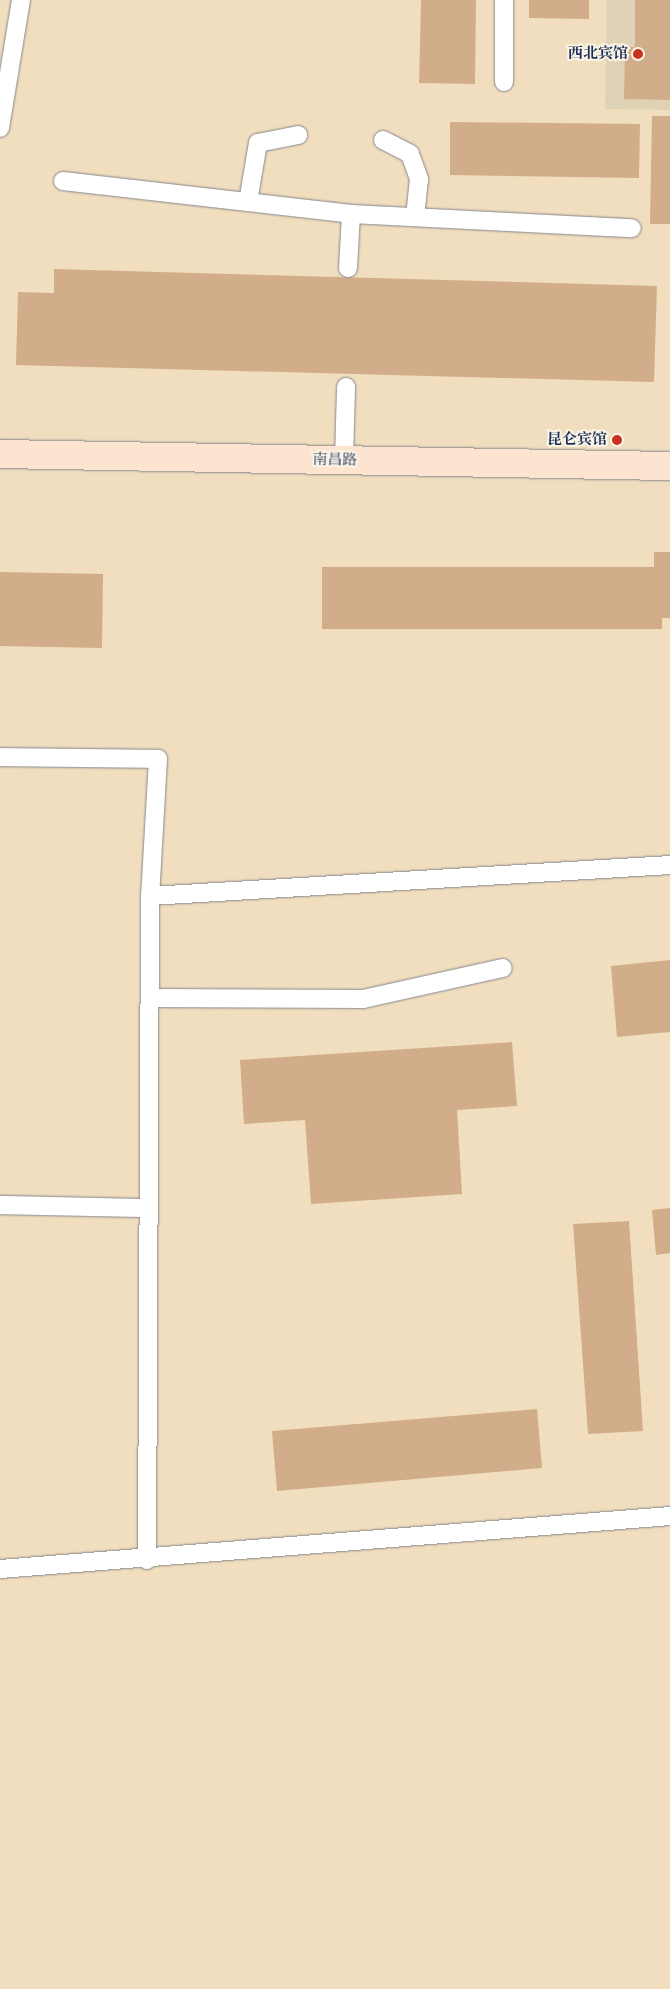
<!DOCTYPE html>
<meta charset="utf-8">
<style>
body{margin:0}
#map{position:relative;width:670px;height:1989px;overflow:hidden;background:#f1debe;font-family:"IM FELL Double Pica","Noto Serif SC",serif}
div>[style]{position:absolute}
.built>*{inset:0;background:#e0d2b6}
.building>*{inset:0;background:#d2ad8a}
.roads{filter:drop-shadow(0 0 1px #86868e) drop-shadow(0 0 1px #86868e)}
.lane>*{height:18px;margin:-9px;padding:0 9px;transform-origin:9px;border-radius:9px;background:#fff}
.secondary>*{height:28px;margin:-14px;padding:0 14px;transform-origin:14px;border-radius:14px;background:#fde4d1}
.dots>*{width:14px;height:14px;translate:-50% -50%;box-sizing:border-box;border:2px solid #fcf5e5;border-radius:50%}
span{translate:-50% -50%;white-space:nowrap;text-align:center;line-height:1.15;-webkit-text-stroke:4px #fcf5e5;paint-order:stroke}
.poi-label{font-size:15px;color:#1b2f5e;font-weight:700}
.right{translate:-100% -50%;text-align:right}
.street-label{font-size:15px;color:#1b2f5e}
</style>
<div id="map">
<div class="built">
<i style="clip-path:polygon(607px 0,670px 0,670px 110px,605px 109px)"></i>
</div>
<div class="building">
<i style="clip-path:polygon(421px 0,476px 0,475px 84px,419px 83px)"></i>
<i style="clip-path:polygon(529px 0,589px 0,589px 19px,529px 18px)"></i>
<i style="clip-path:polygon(635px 0,670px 0,670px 100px,624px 99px,625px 47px,635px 47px)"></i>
<i style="clip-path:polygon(652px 116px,670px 116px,670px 224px,650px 224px)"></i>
<i style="clip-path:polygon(450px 122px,640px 124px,639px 178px,450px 175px)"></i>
<i style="clip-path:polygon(54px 269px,657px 286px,654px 382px,16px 365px,18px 292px,54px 293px)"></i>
<i style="clip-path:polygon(654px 552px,670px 552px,670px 618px,662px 618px,662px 629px,322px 629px,322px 567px,654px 567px)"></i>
<i style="clip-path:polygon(0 572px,103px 574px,102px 648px,0 646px)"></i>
<i style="clip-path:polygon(670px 960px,670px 1032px,617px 1037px,611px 966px)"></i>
<i style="clip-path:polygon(512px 1042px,517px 1106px,457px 1110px,462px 1194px,311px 1204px,305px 1120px,244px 1124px,240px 1060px)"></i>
<i style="clip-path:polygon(670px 1208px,670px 1253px,656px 1255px,652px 1210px)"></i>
<i style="clip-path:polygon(629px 1221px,643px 1431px,588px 1434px,573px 1224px)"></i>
<i style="clip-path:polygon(537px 1409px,542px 1468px,277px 1491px,272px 1431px)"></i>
</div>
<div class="roads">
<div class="lane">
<i style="left:504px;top:82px;width:82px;rotate:-90deg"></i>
<i style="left:0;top:128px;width:130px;rotate:-80.7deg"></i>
<i style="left:383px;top:140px;width:30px;rotate:27deg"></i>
<i style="left:410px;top:154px;width:27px;rotate:70deg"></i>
<i style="left:419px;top:179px;width:38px;rotate:96deg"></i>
<i style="left:63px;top:181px;width:290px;rotate:6.5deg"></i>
<i style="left:351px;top:214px;width:281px;rotate:2.9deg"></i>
<i style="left:248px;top:202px;width:60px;rotate:-80.4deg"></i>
<i style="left:258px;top:143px;width:41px;rotate:-11.3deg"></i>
<i style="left:348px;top:268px;width:54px;rotate:-86.8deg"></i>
<i style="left:344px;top:460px;width:73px;rotate:-88.4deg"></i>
<i style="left:0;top:757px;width:158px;rotate:0.7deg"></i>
<i style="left:158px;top:759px;width:137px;rotate:93.3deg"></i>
<i style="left:151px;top:998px;width:212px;rotate:0.3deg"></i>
<i style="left:363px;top:999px;width:143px;rotate:-12.5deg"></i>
<i style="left:0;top:1205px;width:145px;rotate:1.2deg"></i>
<i style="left:147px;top:1560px;width:664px;rotate:-89.74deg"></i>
<i style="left:150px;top:896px;width:521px;rotate:-3.41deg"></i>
<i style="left:0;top:1569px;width:672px;rotate:-4.52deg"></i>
</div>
<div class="secondary">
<i style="left:0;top:454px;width:670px;rotate:1.03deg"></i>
</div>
</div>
<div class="dots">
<i style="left:638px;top:54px;background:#c8321e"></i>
<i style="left:617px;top:440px;background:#c8321e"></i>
</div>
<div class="poi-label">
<span class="right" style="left:628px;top:54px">西北宾馆</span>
<span class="right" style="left:607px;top:440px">昆仑宾馆</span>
</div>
<div class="street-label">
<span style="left:335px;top:460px;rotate:1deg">南昌路</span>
</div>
</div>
